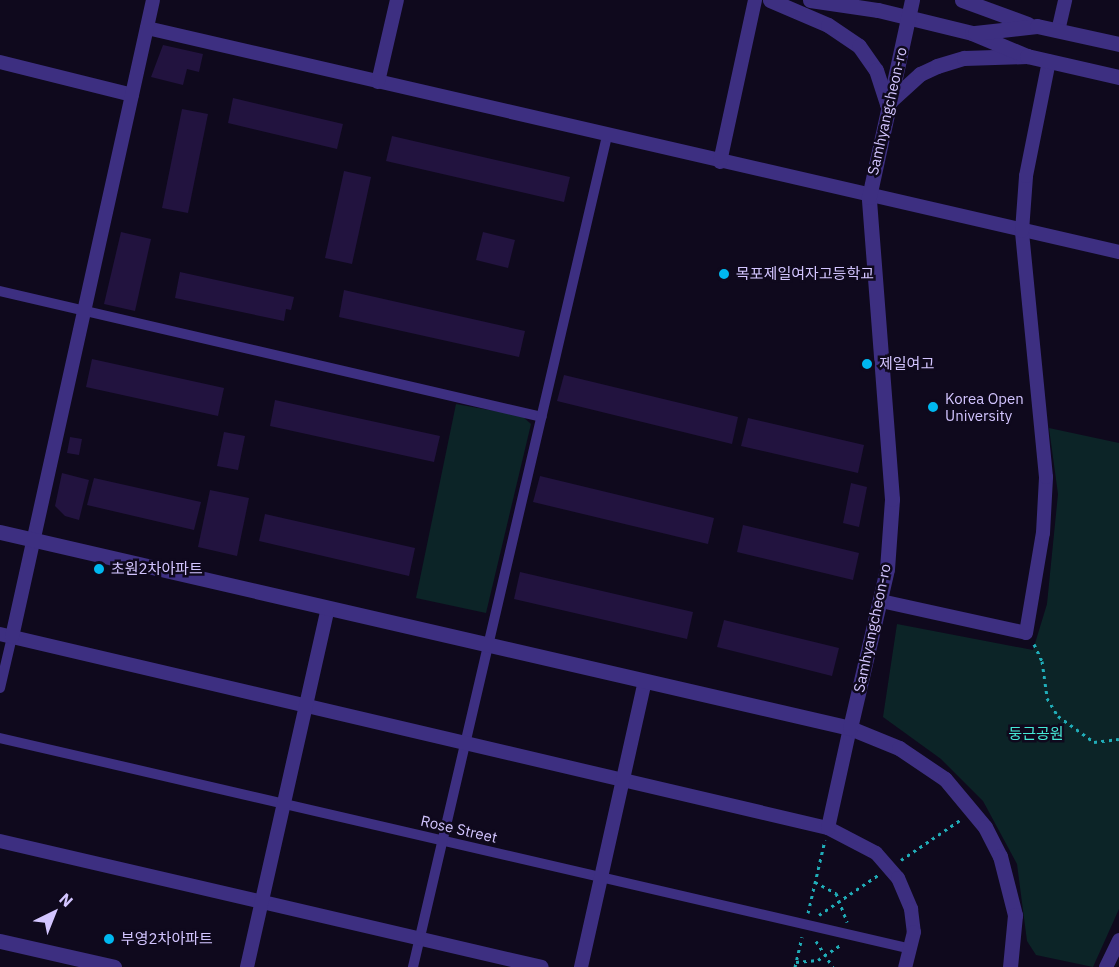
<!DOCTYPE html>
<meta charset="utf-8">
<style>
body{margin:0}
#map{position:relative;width:1119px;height:967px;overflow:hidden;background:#0f091d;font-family:"IBM Plex Sans","Noto Sans KR",sans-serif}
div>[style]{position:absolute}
.green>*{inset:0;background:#0c2427}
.building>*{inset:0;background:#22133f}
.path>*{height:3px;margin-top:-1.5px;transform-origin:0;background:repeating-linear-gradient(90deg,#20adb8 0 3px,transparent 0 7.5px)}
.pedestrian>*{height:10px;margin:-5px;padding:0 5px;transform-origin:5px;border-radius:5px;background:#3d2f81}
.minor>*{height:14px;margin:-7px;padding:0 7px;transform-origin:7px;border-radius:7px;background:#3d2f81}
.tertiary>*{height:15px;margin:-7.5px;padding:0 7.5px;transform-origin:7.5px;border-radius:7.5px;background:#3d2f81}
.dots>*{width:16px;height:16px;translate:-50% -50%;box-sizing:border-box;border:3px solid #0f091d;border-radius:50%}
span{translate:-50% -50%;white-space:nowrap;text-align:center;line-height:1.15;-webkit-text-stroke:5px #0f091d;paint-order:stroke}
.street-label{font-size:15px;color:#d3c5ff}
.poi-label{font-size:15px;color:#d3c5ff}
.left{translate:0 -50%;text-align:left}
.park-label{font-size:15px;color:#46ead7}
.north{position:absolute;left:24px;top:883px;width:60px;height:60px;-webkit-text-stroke:4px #0f091d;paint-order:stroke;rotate:43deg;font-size:16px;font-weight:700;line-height:24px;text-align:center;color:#d3c5ff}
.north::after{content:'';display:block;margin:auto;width:21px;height:27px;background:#d3c5ff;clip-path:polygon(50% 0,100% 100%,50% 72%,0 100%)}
</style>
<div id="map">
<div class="green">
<i style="clip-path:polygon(456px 404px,522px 416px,531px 424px,486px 613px,416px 598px)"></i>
<i style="clip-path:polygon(1049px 428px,1119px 443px,1119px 909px,1093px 967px,1036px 955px,1027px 941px,1017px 864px,983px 801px,941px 759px,883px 717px,897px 624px,1033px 650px,1047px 604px,1058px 494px)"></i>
</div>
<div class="building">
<i style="clip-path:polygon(163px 45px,203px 54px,199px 72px,187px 69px,183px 85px,151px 77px)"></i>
<i style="clip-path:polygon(233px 98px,343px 124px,337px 149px,228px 123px)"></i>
<i style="clip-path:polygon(182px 109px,208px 114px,188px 213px,162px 208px)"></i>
<i style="clip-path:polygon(392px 136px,570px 177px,564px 202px,386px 161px)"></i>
<i style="clip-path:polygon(344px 171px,371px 177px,352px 264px,325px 258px)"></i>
<i style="clip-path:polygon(121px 232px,151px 239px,135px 311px,104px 304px)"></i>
<i style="clip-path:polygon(483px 232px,515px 240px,508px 268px,476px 260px)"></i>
<i style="clip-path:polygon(180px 272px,294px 297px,291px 310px,286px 309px,284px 321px,175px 298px)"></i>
<i style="clip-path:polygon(344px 290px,525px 331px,519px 357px,339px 317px)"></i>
<i style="clip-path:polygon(92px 359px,224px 388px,218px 416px,86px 387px)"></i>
<i style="clip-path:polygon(564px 375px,738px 417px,732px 444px,557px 401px)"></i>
<i style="clip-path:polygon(275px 400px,440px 436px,434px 462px,270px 426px)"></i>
<i style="clip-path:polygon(748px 418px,864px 445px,858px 473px,741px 446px)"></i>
<i style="clip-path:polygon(224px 432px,245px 436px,238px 470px,217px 466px)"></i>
<i style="clip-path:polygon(70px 437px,82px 439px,79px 455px,67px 453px)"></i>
<i style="clip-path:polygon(62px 473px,89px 480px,79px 520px,65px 516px,55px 506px)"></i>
<i style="clip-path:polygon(540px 476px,714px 518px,708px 544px,533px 502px)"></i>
<i style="clip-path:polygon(94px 478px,201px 502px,194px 530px,87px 505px)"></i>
<i style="clip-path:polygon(851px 483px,867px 487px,859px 527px,843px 523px)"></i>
<i style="clip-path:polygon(210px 490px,249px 498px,237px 556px,198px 547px)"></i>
<i style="clip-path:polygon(265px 514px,415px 548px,409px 576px,259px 541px)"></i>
<i style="clip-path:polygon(743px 525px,859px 553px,853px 580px,737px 552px)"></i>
<i style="clip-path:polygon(520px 572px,693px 612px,687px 639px,514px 599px)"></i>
<i style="clip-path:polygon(724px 620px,839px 648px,832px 676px,717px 647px)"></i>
</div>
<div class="path">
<i style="left:1034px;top:644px;width:19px;rotate:65deg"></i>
<i style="left:1042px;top:661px;width:37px;rotate:82deg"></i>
<i style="left:1047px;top:698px;width:21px;rotate:59deg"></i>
<i style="left:1058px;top:716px;width:44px;rotate:35.8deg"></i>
<i style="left:1094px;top:742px;width:25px;rotate:-7deg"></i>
<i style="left:901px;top:860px;width:71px;rotate:-34.1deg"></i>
<i style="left:815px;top:882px;width:24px;rotate:28deg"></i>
<i style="left:836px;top:893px;width:31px;rotate:69deg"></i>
<i style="left:808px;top:913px;width:75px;rotate:-76.9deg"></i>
<i style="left:819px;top:915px;width:71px;rotate:-34.1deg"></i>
<i style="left:816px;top:941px;width:31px;rotate:57deg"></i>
<i style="left:796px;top:962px;width:22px;rotate:-5deg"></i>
<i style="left:818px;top:960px;width:27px;rotate:-34deg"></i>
<i style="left:795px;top:967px;width:31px;rotate:-77deg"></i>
</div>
<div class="pedestrian">
<i style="left:0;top:291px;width:556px;rotate:13.09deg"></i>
<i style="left:0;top:688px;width:52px;rotate:-76.8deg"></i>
<i style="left:0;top:738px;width:935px;rotate:13.04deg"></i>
<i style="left:413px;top:967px;width:853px;rotate:-76.86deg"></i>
</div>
<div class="minor">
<i style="left:147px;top:28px;width:997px;rotate:12.98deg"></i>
<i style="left:1058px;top:31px;width:32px;rotate:-77deg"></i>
<i style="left:0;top:62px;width:136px;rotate:14deg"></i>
<i style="left:378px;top:82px;width:84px;rotate:-77deg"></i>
<i style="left:720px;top:162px;width:166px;rotate:-77.8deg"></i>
<i style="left:881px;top:601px;width:148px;rotate:12.4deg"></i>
<i style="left:1026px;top:633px;width:101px;rotate:-80.4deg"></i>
<i style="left:1043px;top:533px;width:56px;rotate:-86.9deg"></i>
<i style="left:1046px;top:477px;width:247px;rotate:-95.6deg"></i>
<i style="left:1022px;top:231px;width:55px;rotate:-85.8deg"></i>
<i style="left:1026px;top:176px;width:117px;rotate:-78.7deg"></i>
<i style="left:0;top:634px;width:850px;rotate:13.19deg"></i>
<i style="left:828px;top:828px;width:54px;rotate:27.5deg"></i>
<i style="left:876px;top:853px;width:33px;rotate:49deg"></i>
<i style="left:898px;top:878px;width:34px;rotate:67deg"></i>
<i style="left:911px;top:909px;width:23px;rotate:83deg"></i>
<i style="left:914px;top:932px;width:36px;rotate:104deg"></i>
<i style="left:12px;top:637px;width:652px;rotate:-77.52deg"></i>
<i style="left:828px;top:828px;width:102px;rotate:-77.6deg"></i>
<i style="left:0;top:841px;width:556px;rotate:13.09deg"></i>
<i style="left:247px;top:967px;width:368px;rotate:-77.3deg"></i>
<i style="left:581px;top:967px;width:293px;rotate:-77.4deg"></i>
<i style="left:1106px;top:967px;width:30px;rotate:-64deg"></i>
</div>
<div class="tertiary">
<i style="left:770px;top:0;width:63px;rotate:23.3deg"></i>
<i style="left:828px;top:25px;width:37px;rotate:34deg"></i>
<i style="left:859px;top:46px;width:29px;rotate:55deg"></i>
<i style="left:876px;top:70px;width:36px;rotate:72deg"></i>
<i style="left:887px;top:104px;width:45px;rotate:-42.3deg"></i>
<i style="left:920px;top:74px;width:19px;rotate:-25deg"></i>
<i style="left:937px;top:66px;width:28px;rotate:-17deg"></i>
<i style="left:964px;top:58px;width:63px;rotate:-1.8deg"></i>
<i style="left:810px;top:0;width:69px;rotate:8.4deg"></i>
<i style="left:878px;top:10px;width:97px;rotate:13.7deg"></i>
<i style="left:972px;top:33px;width:60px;rotate:22.7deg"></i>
<i style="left:1027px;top:56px;width:94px;rotate:12.9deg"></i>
<i style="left:962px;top:0;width:70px;rotate:20deg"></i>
<i style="left:975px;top:33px;width:62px;rotate:-6.4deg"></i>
<i style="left:1037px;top:26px;width:84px;rotate:12.4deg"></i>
<i style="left:0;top:532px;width:872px;rotate:12.98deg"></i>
<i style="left:850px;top:728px;width:53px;rotate:22.2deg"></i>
<i style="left:899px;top:748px;width:55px;rotate:34deg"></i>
<i style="left:945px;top:779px;width:62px;rotate:50.2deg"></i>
<i style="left:985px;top:827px;width:33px;rotate:63deg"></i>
<i style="left:1000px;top:856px;width:61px;rotate:75.7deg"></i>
<i style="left:1015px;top:915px;width:52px;rotate:95.5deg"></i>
<i style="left:850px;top:728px;width:163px;rotate:-76.9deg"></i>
<i style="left:887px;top:569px;width:70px;rotate:-85.9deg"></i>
<i style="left:892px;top:499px;width:303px;rotate:-94.4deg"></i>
<i style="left:869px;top:197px;width:202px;rotate:-77.7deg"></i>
<i style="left:0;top:941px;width:117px;rotate:12.8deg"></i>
</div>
<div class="dots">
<i style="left:724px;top:274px;background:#00b8f0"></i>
<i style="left:867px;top:364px;background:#00b8f0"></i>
<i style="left:933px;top:407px;background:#00b8f0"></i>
<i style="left:99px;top:569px;background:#00b8f0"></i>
<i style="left:109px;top:939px;background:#00b8f0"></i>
</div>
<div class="street-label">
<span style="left:887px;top:111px;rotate:-77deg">Samhyangcheon-ro</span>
<span style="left:872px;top:628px;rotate:-78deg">Samhyangcheon-ro</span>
<span style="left:459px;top:829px;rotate:13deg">Rose Street</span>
</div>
<div class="poi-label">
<span class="left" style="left:736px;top:274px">목포제일여자고등학교</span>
<span class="left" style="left:879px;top:364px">제일여고</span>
<span class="left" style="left:945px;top:407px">Korea Open<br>University</span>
<span class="left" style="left:111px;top:569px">초원2차아파트</span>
<span class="left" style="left:121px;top:939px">부영2차아파트</span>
</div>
<div class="park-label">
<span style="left:1036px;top:734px">둥근공원</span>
</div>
<div class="north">N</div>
</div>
